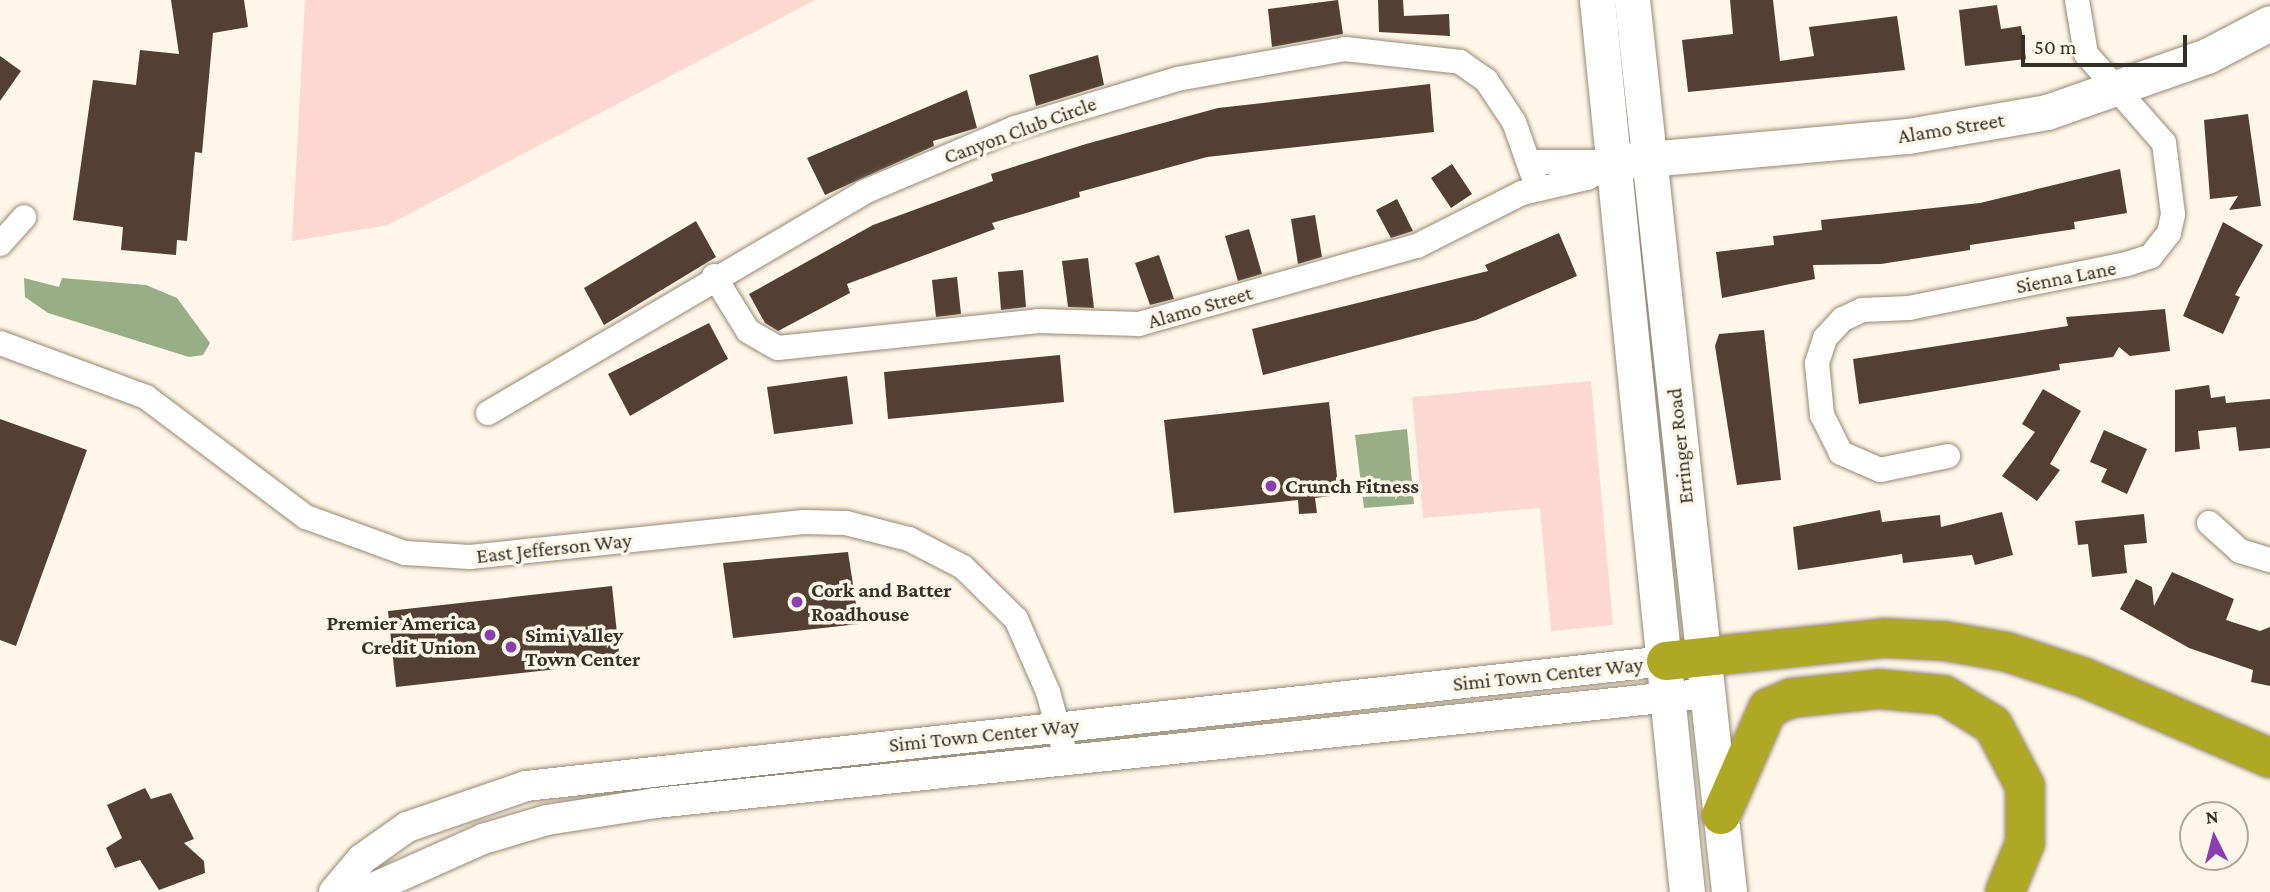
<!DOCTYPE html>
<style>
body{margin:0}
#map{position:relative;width:2270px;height:892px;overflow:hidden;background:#fef6e8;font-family:"Crimson Pro",serif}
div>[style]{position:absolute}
.green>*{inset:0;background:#fcd8d1}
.water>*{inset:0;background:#97ae86}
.building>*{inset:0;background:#534033}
.roads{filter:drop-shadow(0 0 2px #958973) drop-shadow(0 0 2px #958973)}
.minor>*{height:24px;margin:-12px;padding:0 12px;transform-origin:12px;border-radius:12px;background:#fff}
.tertiary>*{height:30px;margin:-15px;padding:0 15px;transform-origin:15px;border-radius:15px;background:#fff}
.secondary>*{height:35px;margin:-17.5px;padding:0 17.5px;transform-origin:17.5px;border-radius:17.5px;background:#fff}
.motorway>*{height:38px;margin:-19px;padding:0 19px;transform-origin:19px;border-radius:19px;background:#afa825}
.dots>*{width:19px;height:19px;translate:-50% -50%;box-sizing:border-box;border:4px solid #fef6e8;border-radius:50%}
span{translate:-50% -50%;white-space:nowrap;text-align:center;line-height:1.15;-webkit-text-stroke:7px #fef6e8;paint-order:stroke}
.street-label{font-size:21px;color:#363128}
.poi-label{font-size:21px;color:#363128;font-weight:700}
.left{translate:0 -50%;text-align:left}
.right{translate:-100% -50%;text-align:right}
.north{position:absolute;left:2179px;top:801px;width:70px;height:70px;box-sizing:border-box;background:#fef6e8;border:2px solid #aea79b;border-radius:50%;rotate:354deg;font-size:19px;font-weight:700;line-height:28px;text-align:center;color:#363128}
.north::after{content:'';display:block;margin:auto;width:24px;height:32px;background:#8b3eb0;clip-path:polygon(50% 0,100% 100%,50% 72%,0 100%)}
.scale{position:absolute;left:2021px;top:35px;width:166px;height:32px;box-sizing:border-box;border:4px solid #363128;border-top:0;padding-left:9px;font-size:21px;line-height:24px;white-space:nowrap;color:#363128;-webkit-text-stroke:5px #fef6e8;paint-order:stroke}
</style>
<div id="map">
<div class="green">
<i style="clip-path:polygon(305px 0,815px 0,388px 225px,292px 241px)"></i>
<i style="clip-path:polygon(1591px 381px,1613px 625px,1551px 631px,1540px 508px,1423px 518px,1412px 397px)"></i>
</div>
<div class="water">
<i style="clip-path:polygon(24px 278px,59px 287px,62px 278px,146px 285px,177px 298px,210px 343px,203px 355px,189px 357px,48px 313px,25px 297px)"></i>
<i style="clip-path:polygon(1407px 429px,1414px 504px,1364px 508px,1355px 435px)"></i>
</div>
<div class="building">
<i style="clip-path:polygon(171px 0,244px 0,248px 27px,213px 33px,202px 153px,195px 152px,187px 241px,177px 240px,176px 255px,121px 250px,123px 227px,73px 220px,93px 80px,136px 85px,140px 50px,179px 54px)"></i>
<i style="clip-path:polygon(1338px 0,1343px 34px,1272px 47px,1268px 9px)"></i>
<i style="clip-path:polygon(1378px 0,1403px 0,1404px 16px,1449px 14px,1450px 36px,1379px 32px)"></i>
<i style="clip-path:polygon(1730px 0,1773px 0,1780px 61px,1814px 56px,1809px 27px,1897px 16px,1905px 70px,1688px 92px,1682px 40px,1733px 34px)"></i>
<i style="clip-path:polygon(1997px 5px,2001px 29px,2021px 26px,2026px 59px,1965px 66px,1959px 10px)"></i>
<i style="clip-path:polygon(1098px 55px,1104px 85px,1036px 106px,1029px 75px)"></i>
<i style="clip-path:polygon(0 56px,21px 71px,0 101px)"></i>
<i style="clip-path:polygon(1430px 84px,1434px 132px,1207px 157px,1079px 192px,1080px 197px,992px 223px,995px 229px,847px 284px,850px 293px,778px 331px,765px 323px,749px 294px,873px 225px,993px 181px,991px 174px,1086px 144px,1218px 108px)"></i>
<i style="clip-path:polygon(967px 90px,977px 128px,933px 141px,934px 146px,825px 195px,807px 158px)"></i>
<i style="clip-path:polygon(2248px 114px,2261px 206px,2229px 210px,2238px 196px,2210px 199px,2204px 120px)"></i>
<i style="clip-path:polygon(1452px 164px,1472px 194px,1451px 208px,1431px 178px)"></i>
<i style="clip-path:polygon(2120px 169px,2127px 213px,2074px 222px,2075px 229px,1970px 245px,1970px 250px,1881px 264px,1813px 265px,1815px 279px,1722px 298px,1716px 252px,1774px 245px,1773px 236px,1822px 230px,1821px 220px,1980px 203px)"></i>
<i style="clip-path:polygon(1397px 199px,1413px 231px,1391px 238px,1376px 210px)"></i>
<i style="clip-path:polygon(1315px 215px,1322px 257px,1298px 264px,1291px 219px)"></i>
<i style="clip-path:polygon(696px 221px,716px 257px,604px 325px,584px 288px)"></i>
<i style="clip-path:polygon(2223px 222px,2263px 245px,2235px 295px,2240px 297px,2223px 334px,2183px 316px)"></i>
<i style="clip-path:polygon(1249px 229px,1262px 274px,1238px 281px,1225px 236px)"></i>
<i style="clip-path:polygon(1559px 233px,1577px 276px,1476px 320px,1263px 375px,1252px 329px,1488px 271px,1485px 265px)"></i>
<i style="clip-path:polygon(1159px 255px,1174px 299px,1150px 305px,1135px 263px)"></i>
<i style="clip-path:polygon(1088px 258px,1094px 308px,1068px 307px,1062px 261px)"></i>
<i style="clip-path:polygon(1023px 270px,1026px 307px,1001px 310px,998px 272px)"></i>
<i style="clip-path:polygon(957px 277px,961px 314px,936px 317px,932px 280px)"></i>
<i style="clip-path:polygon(2165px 309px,2170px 351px,2130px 356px,2119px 347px,2113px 357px,2059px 364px,2060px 370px,1859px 404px,1853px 359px,2068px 326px,2066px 317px)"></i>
<i style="clip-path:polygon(709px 323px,728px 359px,630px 416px,608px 374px)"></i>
<i style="clip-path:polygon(1764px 330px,1781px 480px,1737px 485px,1715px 346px,1719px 334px)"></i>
<i style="clip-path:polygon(1060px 355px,1064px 402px,888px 419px,884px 372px)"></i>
<i style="clip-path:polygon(847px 376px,853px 424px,774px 434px,767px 387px)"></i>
<i style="clip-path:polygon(2209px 385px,2211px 398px,2225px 396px,2226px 403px,2270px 399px,2270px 448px,2239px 451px,2236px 427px,2198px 431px,2200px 449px,2175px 452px,2175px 390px)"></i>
<i style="clip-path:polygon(2043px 389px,2081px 411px,2050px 464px,2060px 470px,2037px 501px,2002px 476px,2035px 432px,2022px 424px)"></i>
<i style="clip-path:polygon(1329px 402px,1339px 495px,1315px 498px,1317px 513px,1299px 514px,1298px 500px,1174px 513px,1164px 420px)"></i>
<i style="clip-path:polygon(0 419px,87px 450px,16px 646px,0 640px)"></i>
<i style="clip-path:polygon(2104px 430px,2147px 449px,2127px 494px,2101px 482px,2107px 469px,2090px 462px)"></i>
<i style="clip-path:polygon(1880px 510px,1882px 522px,1940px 515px,1941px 527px,2002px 512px,2013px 555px,1975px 565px,1972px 555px,1903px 563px,1902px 554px,1798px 570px,1793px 527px)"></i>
<i style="clip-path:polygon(2144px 514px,2147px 543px,2124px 545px,2127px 573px,2092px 577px,2088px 544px,2078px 545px,2075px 521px)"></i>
<i style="clip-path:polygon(848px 552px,859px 624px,733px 638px,723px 563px)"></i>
<i style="clip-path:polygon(2172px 572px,2234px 599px,2226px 620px,2260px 631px,2270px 627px,2270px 686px,2251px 682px,2253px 670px,2189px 648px,2120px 609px,2136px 579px,2152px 587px,2154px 606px)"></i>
<i style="clip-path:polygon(612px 586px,620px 662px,396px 687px,388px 611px)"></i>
<i style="clip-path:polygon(145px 788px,151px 799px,171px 793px,194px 839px,184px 843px,204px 861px,205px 873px,159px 890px,140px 860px,115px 868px,106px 848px,122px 838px,107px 805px)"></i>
</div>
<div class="roads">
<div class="minor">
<i style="left:1533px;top:162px;width:82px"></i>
<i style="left:0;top:244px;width:36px;rotate:-48deg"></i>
<i style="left:714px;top:276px;width:65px;rotate:58.3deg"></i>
<i style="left:748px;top:331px;width:34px;rotate:30deg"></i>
<i style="left:778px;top:348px;width:262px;rotate:-5.9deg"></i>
<i style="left:1039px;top:321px;width:100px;rotate:1.7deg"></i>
<i style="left:1139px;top:324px;width:289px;rotate:-15.7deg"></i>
<i style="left:1417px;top:246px;width:118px;rotate:-26.8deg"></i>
<i style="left:1522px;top:193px;width:67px;rotate:-13deg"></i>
<i style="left:1587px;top:178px;width:32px;rotate:-30deg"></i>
<i style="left:0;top:343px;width:156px;rotate:20.3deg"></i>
<i style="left:146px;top:397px;width:200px;rotate:36.9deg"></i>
<i style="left:306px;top:517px;width:105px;rotate:20deg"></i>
<i style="left:405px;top:553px;width:65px;rotate:3.5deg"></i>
<i style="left:470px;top:557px;width:335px;rotate:-6deg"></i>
<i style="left:803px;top:522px;width:43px;rotate:1.3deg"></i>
<i style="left:846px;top:523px;width:65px;rotate:14.3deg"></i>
<i style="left:909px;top:539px;width:61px;rotate:27.4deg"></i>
<i style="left:963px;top:567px;width:74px;rotate:44.5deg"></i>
<i style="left:1016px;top:619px;width:80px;rotate:66.3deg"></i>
<i style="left:1048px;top:692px;width:67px;rotate:74.5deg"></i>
<i style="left:488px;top:413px;width:436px;rotate:-30.4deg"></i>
<i style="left:864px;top:192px;width:164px;rotate:-23deg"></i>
<i style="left:1015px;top:128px;width:169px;rotate:-16.8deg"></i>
<i style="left:1177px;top:79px;width:171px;rotate:-10.1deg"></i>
<i style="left:1345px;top:49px;width:116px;rotate:6.4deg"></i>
<i style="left:1460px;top:62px;width:32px;rotate:35deg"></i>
<i style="left:1486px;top:80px;width:50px;rotate:56.3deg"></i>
<i style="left:1514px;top:122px;width:69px;rotate:70.5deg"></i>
<i style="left:1948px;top:456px;width:69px;rotate:168.4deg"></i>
<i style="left:1880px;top:470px;width:43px;rotate:-156.4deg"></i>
<i style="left:1841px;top:453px;width:42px;rotate:-116.6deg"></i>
<i style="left:1822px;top:415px;width:52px;rotate:-95.5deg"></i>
<i style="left:1817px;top:363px;width:26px;rotate:-72deg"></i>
<i style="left:1825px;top:338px;width:26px;rotate:-47deg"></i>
<i style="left:1843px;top:319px;width:21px;rotate:-25deg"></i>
<i style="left:1862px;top:310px;width:47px;rotate:-2.4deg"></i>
<i style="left:1909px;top:308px;width:222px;rotate:-11.4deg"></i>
<i style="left:2127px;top:264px;width:25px;rotate:-18deg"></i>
<i style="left:2151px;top:256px;width:29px;rotate:-52deg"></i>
<i style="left:2169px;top:233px;width:19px;rotate:-78deg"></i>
<i style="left:2173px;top:214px;width:72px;rotate:-97.2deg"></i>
<i style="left:2164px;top:143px;width:118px;rotate:-131.2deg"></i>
<i style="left:2086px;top:54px;width:55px;rotate:-99.5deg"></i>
<i style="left:2209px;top:523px;width:42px;rotate:42.1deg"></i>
<i style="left:2240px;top:551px;width:31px;rotate:17deg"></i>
</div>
<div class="tertiary">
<i style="left:334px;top:892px;width:43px;rotate:-49.7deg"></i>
<i style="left:362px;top:859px;width:55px;rotate:-35.4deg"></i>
<i style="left:407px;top:827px;width:126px;rotate:-19deg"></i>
<i style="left:526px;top:786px;width:1147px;rotate:-6.26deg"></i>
<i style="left:364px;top:892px;width:130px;rotate:-24deg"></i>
<i style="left:483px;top:839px;width:67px;rotate:-16.5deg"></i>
<i style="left:547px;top:820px;width:110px;rotate:-8.9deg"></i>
<i style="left:656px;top:803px;width:1059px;rotate:-5.96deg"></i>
</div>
<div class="secondary">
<i style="left:1597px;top:0;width:897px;rotate:84.24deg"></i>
<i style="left:1632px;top:0;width:897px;rotate:83.79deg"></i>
<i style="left:1626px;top:161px;width:283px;rotate:-5.1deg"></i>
<i style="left:1908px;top:136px;width:141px;rotate:-9.8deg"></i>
<i style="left:2047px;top:112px;width:170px;rotate:-19.3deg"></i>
<i style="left:2207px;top:56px;width:71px;rotate:-27.6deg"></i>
</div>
<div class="motorway">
<i style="left:1666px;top:661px;width:219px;rotate:-6deg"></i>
<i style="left:1884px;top:638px;width:60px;rotate:2.9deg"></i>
<i style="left:1944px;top:641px;width:64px;rotate:9.9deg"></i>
<i style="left:2007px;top:652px;width:82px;rotate:18.4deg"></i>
<i style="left:2085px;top:678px;width:202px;rotate:23.4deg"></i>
<i style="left:1721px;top:815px;width:117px;rotate:-66.3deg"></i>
<i style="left:1768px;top:708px;width:25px;rotate:-23deg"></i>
<i style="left:1791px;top:698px;width:88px;rotate:-5.8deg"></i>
<i style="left:1879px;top:689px;width:65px;rotate:5.3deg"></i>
<i style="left:1944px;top:695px;width:57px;rotate:31.5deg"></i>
<i style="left:1993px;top:725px;width:69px;rotate:62.3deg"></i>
<i style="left:2025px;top:786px;width:57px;rotate:90deg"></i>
<i style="left:2025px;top:843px;width:53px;rotate:112.2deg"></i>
</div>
</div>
<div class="dots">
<i style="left:1271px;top:486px;background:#8b3eb0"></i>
<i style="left:797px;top:602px;background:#8b3eb0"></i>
<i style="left:490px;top:635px;background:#8b3eb0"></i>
<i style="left:511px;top:647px;background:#8b3eb0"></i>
</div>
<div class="street-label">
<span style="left:1951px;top:128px;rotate:-9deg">Alamo Street</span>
<span style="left:1020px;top:130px;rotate:-20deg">Canyon Club Circle</span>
<span style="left:2066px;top:277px;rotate:-11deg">Sienna Lane</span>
<span style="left:1200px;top:307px;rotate:-16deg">Alamo Street</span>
<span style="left:1680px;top:446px;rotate:-96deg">Erringer Road</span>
<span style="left:554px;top:548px;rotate:-6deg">East Jefferson Way</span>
<span style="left:1548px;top:674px;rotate:-6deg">Simi Town Center Way</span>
<span style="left:984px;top:735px;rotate:-6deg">Simi Town Center Way</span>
</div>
<div class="poi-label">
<span class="left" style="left:1285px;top:486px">Crunch Fitness</span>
<span class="left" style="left:811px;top:602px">Cork and Batter<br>Roadhouse</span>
<span class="right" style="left:476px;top:635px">Premier America<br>Credit Union</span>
<span class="left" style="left:525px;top:647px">Simi Valley<br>Town Center</span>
</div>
<div class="north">N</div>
<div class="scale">50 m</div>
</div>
